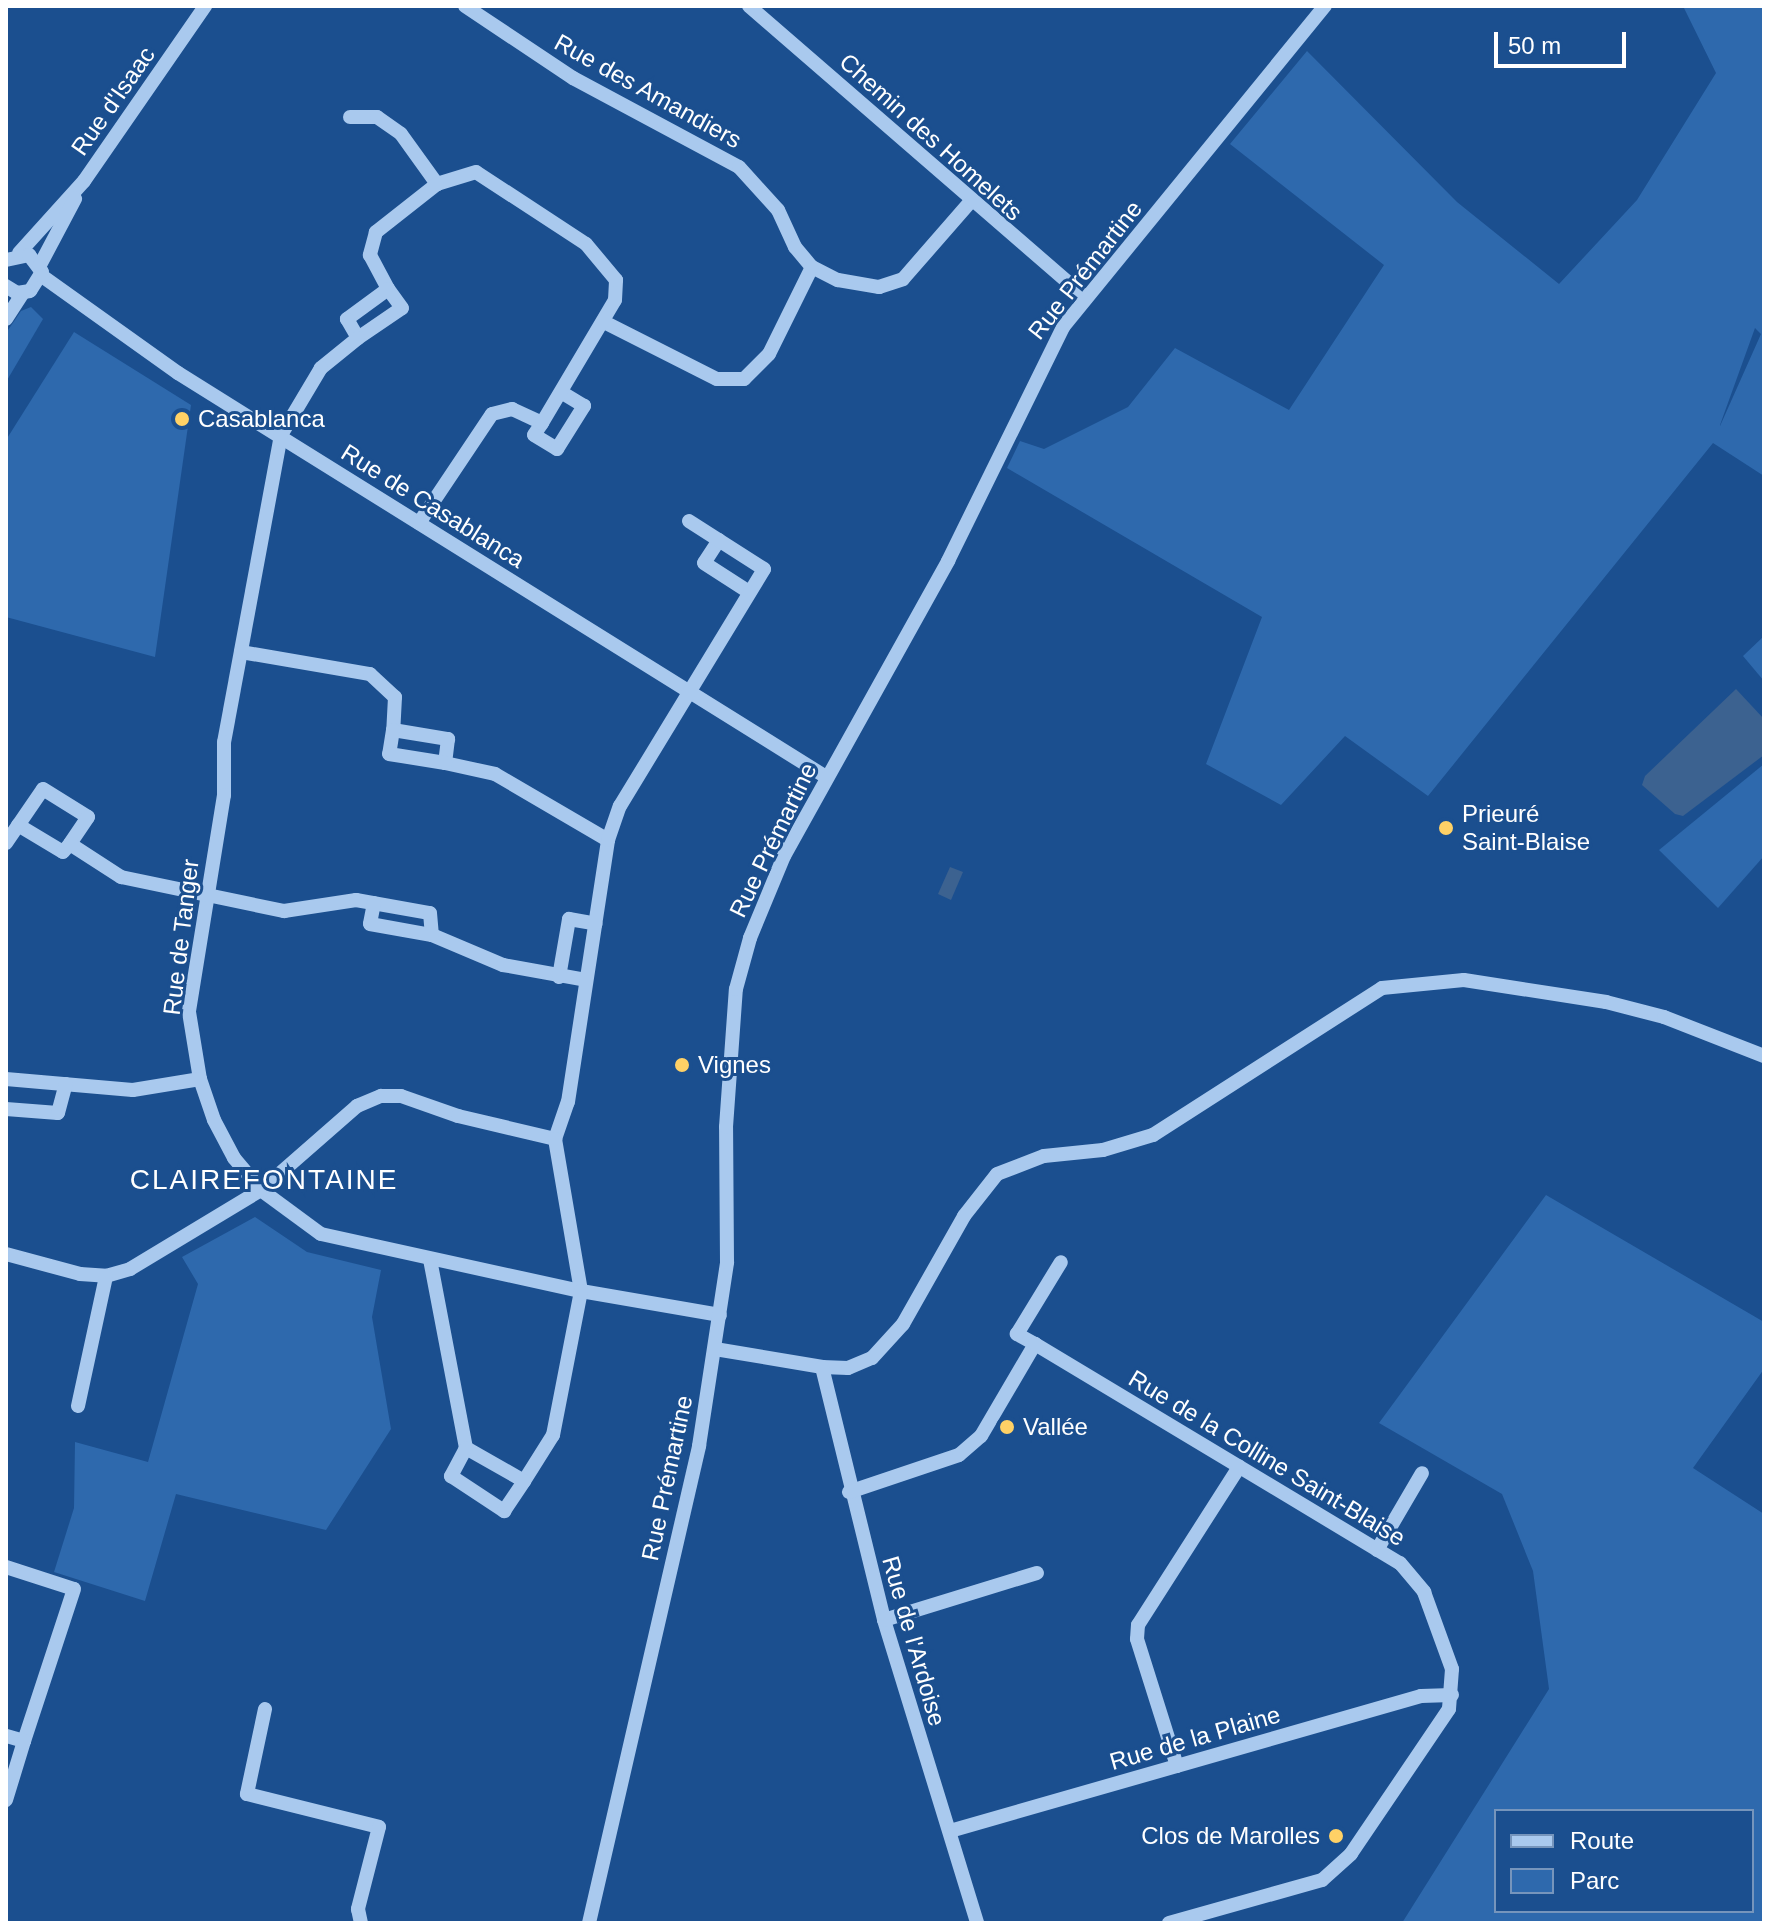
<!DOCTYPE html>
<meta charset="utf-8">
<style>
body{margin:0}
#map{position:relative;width:1770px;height:1929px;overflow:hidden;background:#1b4f8f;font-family:Arial,sans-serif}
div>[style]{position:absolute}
.green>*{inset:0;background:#2e69ad}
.water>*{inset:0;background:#3c6290}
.minor>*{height:14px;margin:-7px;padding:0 7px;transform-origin:7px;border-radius:7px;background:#a9c9ee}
.dots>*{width:22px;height:22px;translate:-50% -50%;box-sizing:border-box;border:4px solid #1b4f8f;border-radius:50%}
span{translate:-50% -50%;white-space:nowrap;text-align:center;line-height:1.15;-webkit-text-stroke:6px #1b4f8f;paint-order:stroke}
.street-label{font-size:24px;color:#fff}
.poi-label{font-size:24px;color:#fff}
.left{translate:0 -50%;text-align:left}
.right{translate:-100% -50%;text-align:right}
.quarter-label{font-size:28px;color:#fff;letter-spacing:2px}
.frame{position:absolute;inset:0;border:8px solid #fff;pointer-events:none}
.legend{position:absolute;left:1494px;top:1809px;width:260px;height:104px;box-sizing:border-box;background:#1b4f8f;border:2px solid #7695bc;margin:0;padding:10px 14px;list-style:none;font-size:24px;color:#fff}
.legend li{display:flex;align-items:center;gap:16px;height:40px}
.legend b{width:40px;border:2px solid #7695bc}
.scale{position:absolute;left:1494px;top:32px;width:132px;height:36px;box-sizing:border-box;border:4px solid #fff;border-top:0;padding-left:10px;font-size:24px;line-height:28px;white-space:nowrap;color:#fff;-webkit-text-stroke:6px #1b4f8f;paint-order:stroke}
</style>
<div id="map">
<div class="green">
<i style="clip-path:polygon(evenodd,1683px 6px,1764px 6px,1764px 476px,1713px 443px,1428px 796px,1345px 736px,1281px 805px,1206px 764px,1262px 617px,1007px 468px,1020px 441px,1044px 449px,1128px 407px,1175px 348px,1289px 410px,1384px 265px,1230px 144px,1307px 51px,1457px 202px,1559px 284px,1637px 200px,1716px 73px,1683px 6px,1755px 328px,1761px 334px,1720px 426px,1720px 425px,1755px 328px)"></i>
<i style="clip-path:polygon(31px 307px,43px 319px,6px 382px,6px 333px,21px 311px)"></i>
<i style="clip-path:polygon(74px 332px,191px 405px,155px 657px,6px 617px,6px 440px)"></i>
<i style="clip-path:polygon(1764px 636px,1764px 681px,1743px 656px)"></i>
<i style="clip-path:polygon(1764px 764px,1764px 856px,1718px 908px,1659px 850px)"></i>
<i style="clip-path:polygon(evenodd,1546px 1195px,1764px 1322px,1764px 1369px,1693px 1468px,1764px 1514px,1764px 1923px,1402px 1923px,1549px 1689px,1533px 1571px,1502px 1494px,1379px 1423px,1546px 1195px,1752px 1811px,1752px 1911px,1496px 1911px,1496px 1811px,1752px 1811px)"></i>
<i style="clip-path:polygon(255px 1217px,307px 1252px,381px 1270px,372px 1317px,391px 1429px,326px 1530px,176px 1494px,145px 1601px,54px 1572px,74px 1508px,75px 1442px,148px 1462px,198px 1284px,182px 1257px)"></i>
</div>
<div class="water">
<i style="clip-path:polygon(1736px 689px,1764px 719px,1764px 755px,1683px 816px,1675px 814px,1642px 785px,1645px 776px)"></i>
<i style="clip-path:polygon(950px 867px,963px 872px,951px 900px,938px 894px)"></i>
</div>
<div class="minor">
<i style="left:465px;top:6px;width:130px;rotate:33.7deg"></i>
<i style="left:573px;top:78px;width:188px;rotate:28.2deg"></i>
<i style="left:739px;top:167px;width:58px;rotate:47.8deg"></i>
<i style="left:778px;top:210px;width:41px;rotate:65.3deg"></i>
<i style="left:795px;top:247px;width:26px;rotate:50deg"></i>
<i style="left:812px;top:267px;width:29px;rotate:27deg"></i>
<i style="left:838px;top:280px;width:42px;rotate:9.7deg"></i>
<i style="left:879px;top:287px;width:25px;rotate:-18deg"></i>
<i style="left:903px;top:279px;width:103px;rotate:-48.9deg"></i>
<i style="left:749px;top:6px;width:446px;rotate:40.9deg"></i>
<i style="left:350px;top:117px;width:27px"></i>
<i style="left:377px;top:117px;width:29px;rotate:35deg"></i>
<i style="left:401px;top:134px;width:62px;rotate:54.2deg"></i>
<i style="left:19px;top:253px;width:97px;rotate:-47.9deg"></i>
<i style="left:84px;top:181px;width:213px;rotate:-55.3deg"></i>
<i style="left:6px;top:260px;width:24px;rotate:-12deg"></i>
<i style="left:29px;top:255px;width:21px;rotate:53deg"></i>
<i style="left:42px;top:272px;width:22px;rotate:122deg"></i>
<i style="left:30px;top:291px;width:13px;rotate:171deg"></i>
<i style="left:17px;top:293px;width:13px;rotate:-148deg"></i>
<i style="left:40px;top:265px;width:75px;rotate:-62.1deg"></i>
<i style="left:42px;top:276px;width:167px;rotate:35.5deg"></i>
<i style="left:178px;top:373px;width:764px;rotate:31.94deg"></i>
<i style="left:6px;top:319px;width:31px;rotate:-57deg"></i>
<i style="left:606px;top:323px;width:124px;rotate:26.8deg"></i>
<i style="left:717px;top:379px;width:27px"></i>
<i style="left:744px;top:379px;width:35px;rotate:-45deg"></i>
<i style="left:769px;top:354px;width:97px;rotate:-63.7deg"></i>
<i style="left:358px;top:338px;width:53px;rotate:-34.3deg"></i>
<i style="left:402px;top:308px;width:24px;rotate:-126deg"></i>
<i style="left:542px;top:423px;width:14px;rotate:124deg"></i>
<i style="left:534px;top:435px;width:27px;rotate:31deg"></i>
<i style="left:557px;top:449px;width:51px;rotate:-57.9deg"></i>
<i style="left:584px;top:406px;width:26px;rotate:-149deg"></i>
<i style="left:419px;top:523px;width:131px;rotate:-56.2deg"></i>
<i style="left:492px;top:414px;width:21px;rotate:-14deg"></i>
<i style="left:512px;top:409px;width:33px;rotate:25deg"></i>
<i style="left:542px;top:423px;width:143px;rotate:-59.3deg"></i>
<i style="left:615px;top:300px;width:20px;rotate:-87deg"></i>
<i style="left:616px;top:280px;width:47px;rotate:-129.8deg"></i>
<i style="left:586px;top:244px;width:131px;rotate:-146.8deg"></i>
<i style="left:476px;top:172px;width:41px;rotate:162.9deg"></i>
<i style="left:437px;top:184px;width:78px;rotate:141.8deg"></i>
<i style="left:376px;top:232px;width:24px;rotate:105deg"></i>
<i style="left:370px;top:255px;width:38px;rotate:62deg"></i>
<i style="left:388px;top:289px;width:51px;rotate:143.8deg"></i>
<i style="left:347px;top:319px;width:22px;rotate:60deg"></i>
<i style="left:358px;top:338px;width:48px;rotate:141deg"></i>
<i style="left:321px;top:368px;width:78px;rotate:120.8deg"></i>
<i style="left:281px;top:435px;width:312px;rotate:100.5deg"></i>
<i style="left:224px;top:742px;width:53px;rotate:90deg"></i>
<i style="left:224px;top:795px;width:220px;rotate:99.2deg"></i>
<i style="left:189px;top:1012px;width:68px;rotate:80.7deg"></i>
<i style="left:200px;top:1079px;width:43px;rotate:71.1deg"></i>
<i style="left:214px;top:1120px;width:43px;rotate:62.2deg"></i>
<i style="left:234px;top:1158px;width:42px;rotate:49.8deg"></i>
<i style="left:261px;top:1190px;width:74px;rotate:36.3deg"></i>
<i style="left:321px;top:1234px;width:266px;rotate:12.4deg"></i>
<i style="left:581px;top:1291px;width:141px;rotate:9.8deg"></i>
<i style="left:719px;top:540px;width:27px;rotate:123deg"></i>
<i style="left:704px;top:563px;width:54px;rotate:32.8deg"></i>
<i style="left:241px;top:652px;width:131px;rotate:9.7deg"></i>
<i style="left:370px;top:674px;width:34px;rotate:43deg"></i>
<i style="left:395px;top:697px;width:33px;rotate:93deg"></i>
<i style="left:393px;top:730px;width:56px;rotate:9.3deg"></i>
<i style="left:448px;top:739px;width:24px;rotate:97deg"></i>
<i style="left:445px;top:763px;width:51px;rotate:12.4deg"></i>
<i style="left:495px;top:774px;width:131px;rotate:30.3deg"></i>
<i style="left:393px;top:730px;width:24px;rotate:99deg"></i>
<i style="left:389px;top:754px;width:57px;rotate:9.1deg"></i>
<i style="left:18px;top:825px;width:52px;rotate:31deg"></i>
<i style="left:63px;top:852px;width:11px;rotate:-49deg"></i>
<i style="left:6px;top:843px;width:65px;rotate:-55.6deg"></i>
<i style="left:43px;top:789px;width:53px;rotate:31.9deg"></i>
<i style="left:88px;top:817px;width:32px;rotate:124deg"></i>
<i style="left:70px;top:844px;width:61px;rotate:32.9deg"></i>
<i style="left:121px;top:877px;width:167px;rotate:11.8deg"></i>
<i style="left:284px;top:911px;width:73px;rotate:-8.7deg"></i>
<i style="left:356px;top:900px;width:75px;rotate:10deg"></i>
<i style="left:430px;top:913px;width:22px;rotate:85deg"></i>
<i style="left:432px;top:935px;width:77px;rotate:22.9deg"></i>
<i style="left:503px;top:965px;width:84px;rotate:10.2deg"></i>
<i style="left:374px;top:903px;width:21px;rotate:101deg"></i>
<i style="left:370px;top:924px;width:63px;rotate:10.1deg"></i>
<i style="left:559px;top:977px;width:59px;rotate:-80.2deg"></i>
<i style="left:569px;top:919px;width:27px;rotate:10deg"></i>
<i style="left:6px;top:1079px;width:127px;rotate:5deg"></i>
<i style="left:133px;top:1090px;width:68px;rotate:-9.3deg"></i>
<i style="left:6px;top:1109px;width:52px;rotate:4.4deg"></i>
<i style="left:58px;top:1113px;width:30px;rotate:-75deg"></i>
<i style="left:555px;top:1139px;width:39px;rotate:-71deg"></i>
<i style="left:568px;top:1102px;width:265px;rotate:-81.3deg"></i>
<i style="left:608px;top:840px;width:36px;rotate:-71deg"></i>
<i style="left:620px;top:806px;width:277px;rotate:-58.7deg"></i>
<i style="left:764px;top:569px;width:89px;rotate:-147.4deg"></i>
<i style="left:6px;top:1254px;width:77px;rotate:15.1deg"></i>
<i style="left:80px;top:1274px;width:26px;rotate:4deg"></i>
<i style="left:106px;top:1276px;width:25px;rotate:-16deg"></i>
<i style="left:130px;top:1269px;width:153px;rotate:-31.1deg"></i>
<i style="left:261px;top:1190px;width:128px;rotate:-41.2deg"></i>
<i style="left:357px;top:1106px;width:26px;rotate:-23deg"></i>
<i style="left:381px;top:1096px;width:20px"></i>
<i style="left:401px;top:1096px;width:60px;rotate:19.3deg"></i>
<i style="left:458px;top:1116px;width:100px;rotate:13.3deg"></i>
<i style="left:555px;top:1139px;width:154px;rotate:80.3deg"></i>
<i style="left:581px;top:1291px;width:147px;rotate:101deg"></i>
<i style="left:553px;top:1435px;width:54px;rotate:122.2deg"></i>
<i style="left:524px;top:1481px;width:67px;rotate:-150.4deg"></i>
<i style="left:466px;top:1448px;width:191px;rotate:-100.8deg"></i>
<i style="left:1035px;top:1344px;width:21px;rotate:-151deg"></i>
<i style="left:1017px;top:1334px;width:84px;rotate:-58.6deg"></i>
<i style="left:715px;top:1349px;width:109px;rotate:9.5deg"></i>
<i style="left:822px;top:1367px;width:26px;rotate:2deg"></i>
<i style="left:848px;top:1368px;width:26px;rotate:-23deg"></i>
<i style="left:872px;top:1358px;width:46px;rotate:-47.6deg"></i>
<i style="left:903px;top:1324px;width:124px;rotate:-60.5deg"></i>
<i style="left:964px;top:1216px;width:53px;rotate:-51.8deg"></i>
<i style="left:997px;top:1174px;width:50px;rotate:-21deg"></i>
<i style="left:1044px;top:1156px;width:59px;rotate:-5.8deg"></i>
<i style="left:1103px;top:1150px;width:52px;rotate:-16.7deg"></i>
<i style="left:1153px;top:1135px;width:272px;rotate:-32.7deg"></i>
<i style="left:1382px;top:988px;width:82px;rotate:-5.6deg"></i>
<i style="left:1464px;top:980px;width:144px;rotate:8.8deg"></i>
<i style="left:1606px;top:1002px;width:60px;rotate:14.5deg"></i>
<i style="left:1664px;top:1017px;width:107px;rotate:21.3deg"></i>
<i style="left:822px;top:1367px;width:260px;rotate:76.2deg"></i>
<i style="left:884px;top:1620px;width:317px;rotate:72.9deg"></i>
<i style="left:78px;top:1406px;width:133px;rotate:-77.8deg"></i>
<i style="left:466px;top:1448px;width:32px;rotate:118deg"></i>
<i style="left:451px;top:1476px;width:64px;rotate:33.4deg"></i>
<i style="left:504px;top:1511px;width:36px;rotate:-56deg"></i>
<i style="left:849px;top:1492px;width:116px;rotate:-18.6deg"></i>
<i style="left:959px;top:1455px;width:29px;rotate:-41deg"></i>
<i style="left:981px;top:1436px;width:107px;rotate:-59.6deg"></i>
<i style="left:1035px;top:1344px;width:426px;rotate:31deg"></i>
<i style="left:1400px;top:1563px;width:38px;rotate:50deg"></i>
<i style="left:1424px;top:1592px;width:82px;rotate:70deg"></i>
<i style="left:1452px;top:1669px;width:40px;rotate:94.3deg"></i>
<i style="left:1449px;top:1709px;width:175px;rotate:124.1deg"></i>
<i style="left:1351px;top:1854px;width:39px;rotate:138deg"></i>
<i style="left:1322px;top:1880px;width:159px;rotate:164.3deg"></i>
<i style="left:1377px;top:1550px;width:89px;rotate:-59.7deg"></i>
<i style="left:6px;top:1567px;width:71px;rotate:17.9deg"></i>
<i style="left:74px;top:1589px;width:160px;rotate:108.2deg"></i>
<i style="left:24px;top:1741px;width:19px;rotate:-164deg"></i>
<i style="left:884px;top:1620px;width:160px;rotate:-17.1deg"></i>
<i style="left:265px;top:1709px;width:87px;rotate:102deg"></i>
<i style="left:247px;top:1794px;width:136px;rotate:14deg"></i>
<i style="left:379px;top:1827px;width:85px;rotate:104.4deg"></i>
<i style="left:358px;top:1909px;width:14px;rotate:78deg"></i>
<i style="left:1177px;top:1766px;width:133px;rotate:-107.5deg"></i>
<i style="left:1137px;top:1639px;width:14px;rotate:-86deg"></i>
<i style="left:1138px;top:1625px;width:188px;rotate:-57.4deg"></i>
<i style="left:6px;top:1800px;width:62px;rotate:-73deg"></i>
<i style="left:950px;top:1831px;width:490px;rotate:-16deg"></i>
<i style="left:1421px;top:1696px;width:31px;rotate:-2deg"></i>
<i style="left:589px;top:1923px;width:490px;rotate:-77deg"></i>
<i style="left:699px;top:1446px;width:186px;rotate:-81.3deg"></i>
<i style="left:727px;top:1262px;width:135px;rotate:-90.4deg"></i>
<i style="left:726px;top:1127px;width:138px;rotate:-85.9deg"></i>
<i style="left:736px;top:989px;width:53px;rotate:-74.6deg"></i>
<i style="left:750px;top:938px;width:89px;rotate:-67.5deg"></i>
<i style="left:784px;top:856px;width:338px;rotate:-60.9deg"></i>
<i style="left:948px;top:561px;width:261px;rotate:-63.8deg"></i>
<i style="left:1063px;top:327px;width:414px;rotate:-50.8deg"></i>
</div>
<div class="dots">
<i style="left:182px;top:419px;background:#ffd166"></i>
<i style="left:1446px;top:828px;background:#ffd166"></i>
<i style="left:682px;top:1065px;background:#ffd166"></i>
<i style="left:1007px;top:1427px;background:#ffd166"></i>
<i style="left:1336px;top:1836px;background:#ffd166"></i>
</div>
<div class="street-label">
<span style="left:648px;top:91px;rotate:29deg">Rue des Amandiers</span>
<span style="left:113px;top:101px;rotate:-55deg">Rue d'Isaac</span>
<span style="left:931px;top:137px;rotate:42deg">Chemin des Homelets</span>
<span style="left:1085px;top:270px;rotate:-52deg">Rue Prémartine</span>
<span style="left:433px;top:506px;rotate:32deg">Rue de Casablanca</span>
<span style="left:773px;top:840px;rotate:-64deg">Rue Prémartine</span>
<span style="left:181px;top:937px;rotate:-83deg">Rue de Tanger</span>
<span style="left:1267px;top:1458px;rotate:31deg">Rue de la Colline Saint-Blaise</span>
<span style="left:667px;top:1478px;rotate:-78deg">Rue Prémartine</span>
<span style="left:914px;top:1641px;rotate:74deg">Rue de l'Ardoise</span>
<span style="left:1195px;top:1738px;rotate:-16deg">Rue de la Plaine</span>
</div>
<div class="poi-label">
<span class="left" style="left:198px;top:419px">Casablanca</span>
<span class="left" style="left:1462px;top:828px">Prieuré<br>Saint-Blaise</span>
<span class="left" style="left:698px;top:1065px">Vignes</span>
<span class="left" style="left:1023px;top:1427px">Vallée</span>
<span class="right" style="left:1320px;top:1836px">Clos de Marolles</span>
</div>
<div class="quarter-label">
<span style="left:264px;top:1180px">CLAIREFONTAINE</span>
</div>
<div class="frame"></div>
<ul class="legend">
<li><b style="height:10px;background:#a9c9ee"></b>Route</li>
<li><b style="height:22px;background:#2e69ad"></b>Parc</li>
</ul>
<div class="scale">50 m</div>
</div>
